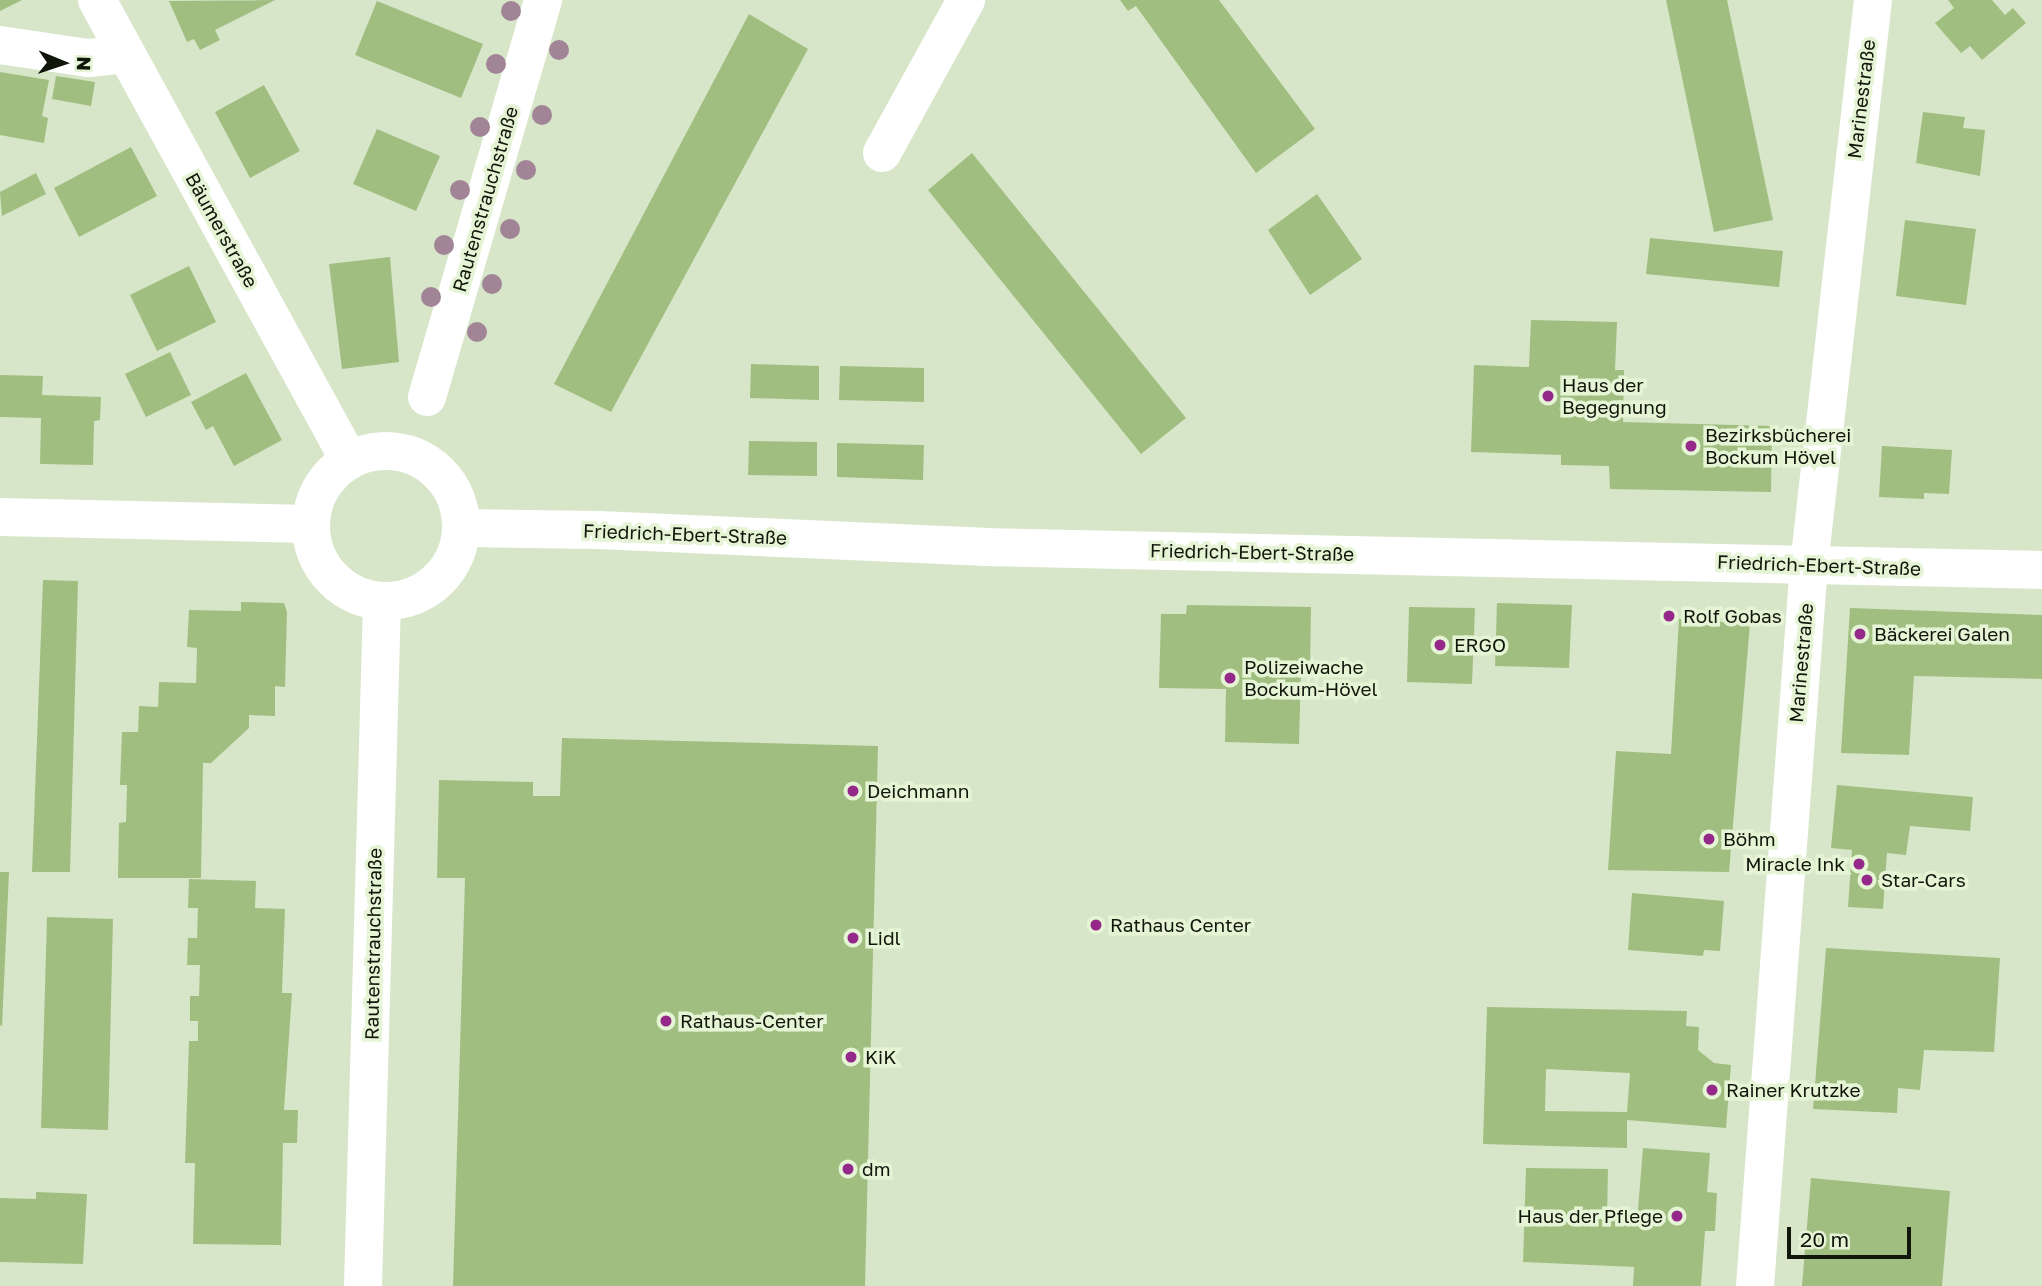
<!DOCTYPE html>
<meta charset="utf-8">
<style>
body{margin:0}
#map{position:relative;width:2042px;height:1286px;overflow:hidden;background:#d7e6c8;font-family:"Golos Text",sans-serif}
div>[style]{position:absolute}
.building>*{inset:0;background:#a1be81}
.minor>*{height:38px;margin:-19px;padding:0 19px;transform-origin:19px;border-radius:19px;background:#fff}
.minor>.ring{margin:-19px;padding:0;box-sizing:content-box;background:none;border:38px solid #fff;border-radius:50%}
.trees>*{width:20px;height:20px;margin:-10px;border-radius:50%;background:#a18496}
.dots>*{width:19px;height:19px;translate:-50% -50%;box-sizing:border-box;border:4px solid #e4f4d5;border-radius:50%}
span{translate:-50% -50%;white-space:nowrap;text-align:center;line-height:1.15;-webkit-text-stroke:7px #e4f4d5;paint-order:stroke}
.street-label{font-size:19px;color:#11160b}
.poi-label{font-size:19px;color:#11160b}
.left{translate:0 -50%;text-align:left}
.right{translate:-100% -50%;text-align:right}
.north{position:absolute;left:28px;top:28px;width:70px;height:70px;-webkit-text-stroke:5px #e4f4d5;paint-order:stroke;rotate:92deg;font-size:19px;font-weight:700;line-height:28px;text-align:center;color:#11160b}
.north::after{content:'';display:block;margin:auto;width:24px;height:32px;background:#11160b;clip-path:polygon(50% 0,100% 100%,50% 72%,0 100%)}
.scale{position:absolute;left:1787px;top:1227px;width:124px;height:32px;box-sizing:border-box;border:4px solid #11160b;border-top:0;padding-left:9px;font-size:21px;line-height:24px;white-space:nowrap;color:#11160b;-webkit-text-stroke:5px #e4f4d5;paint-order:stroke}
</style>
<div id="map">
<div class="building">
<i style="clip-path:polygon(0 0,22px 0,0 11px)"></i>
<i style="clip-path:polygon(275px 0,215px 30px,220px 40px,200px 50px,194px 39px,187px 42px,169px 1px)"></i>
<i style="clip-path:polygon(1120px 0,1219px 0,1315px 129px,1256px 173px,1136px 6px,1128px 11px)"></i>
<i style="clip-path:polygon(1666px 0,1727px 0,1773px 220px,1714px 232px)"></i>
<i style="clip-path:polygon(1948px 0,1992px 0,2005px 15px,2013px 8px,2026px 23px,1982px 60px,1970px 46px,1961px 53px,1935px 23px,1954px 8px)"></i>
<i style="clip-path:polygon(377px 1px,483px 44px,461px 98px,355px 55px)"></i>
<i style="clip-path:polygon(749px 14px,808px 49px,611px 412px,554px 384px)"></i>
<i style="clip-path:polygon(0 72px,49px 80px,42px 116px,48px 118px,44px 143px,0 135px)"></i>
<i style="clip-path:polygon(56px 76px,95px 82px,91px 106px,52px 99px)"></i>
<i style="clip-path:polygon(264px 85px,300px 151px,250px 178px,215px 112px)"></i>
<i style="clip-path:polygon(1923px 112px,1965px 117px,1963px 128px,1985px 130px,1980px 176px,1916px 163px)"></i>
<i style="clip-path:polygon(377px 129px,440px 156px,416px 211px,353px 184px)"></i>
<i style="clip-path:polygon(131px 147px,157px 196px,79px 237px,54px 188px)"></i>
<i style="clip-path:polygon(972px 153px,1186px 418px,1141px 454px,928px 190px)"></i>
<i style="clip-path:polygon(36px 173px,46px 194px,2px 216px,0 192px)"></i>
<i style="clip-path:polygon(1317px 194px,1362px 259px,1310px 295px,1268px 230px)"></i>
<i style="clip-path:polygon(1905px 220px,1976px 229px,1966px 305px,1896px 296px)"></i>
<i style="clip-path:polygon(1650px 238px,1783px 251px,1779px 287px,1646px 274px)"></i>
<i style="clip-path:polygon(390px 257px,399px 362px,342px 369px,329px 264px)"></i>
<i style="clip-path:polygon(189px 266px,216px 322px,157px 351px,130px 295px)"></i>
<i style="clip-path:polygon(1531px 320px,1617px 322px,1615px 370px,1624px 370px,1623px 422px,1772px 426px,1771px 492px,1610px 489px,1609px 466px,1561px 465px,1561px 455px,1471px 452px,1474px 365px,1529px 367px)"></i>
<i style="clip-path:polygon(170px 352px,191px 395px,146px 417px,125px 374px)"></i>
<i style="clip-path:polygon(751px 364px,819px 366px,819px 400px,750px 398px)"></i>
<i style="clip-path:polygon(840px 366px,924px 368px,924px 402px,839px 400px)"></i>
<i style="clip-path:polygon(246px 373px,282px 440px,234px 466px,213px 426px,206px 430px,191px 402px)"></i>
<i style="clip-path:polygon(0 375px,43px 376px,42px 395px,101px 397px,100px 420px,94px 421px,93px 465px,40px 464px,41px 418px,0 417px)"></i>
<i style="clip-path:polygon(749px 441px,817px 442px,817px 476px,748px 475px)"></i>
<i style="clip-path:polygon(837px 443px,924px 445px,923px 480px,837px 477px)"></i>
<i style="clip-path:polygon(1882px 446px,1952px 450px,1949px 494px,1924px 493px,1924px 499px,1879px 497px)"></i>
<i style="clip-path:polygon(43px 580px,78px 581px,70px 872px,32px 872px)"></i>
<i style="clip-path:polygon(241px 602px,284px 603px,287px 612px,285px 687px,275px 686px,275px 716px,249px 715px,249px 728px,211px 763px,203px 763px,201px 878px,118px 878px,119px 823px,126px 822px,127px 785px,120px 785px,122px 732px,138px 732px,139px 706px,158px 707px,159px 682px,196px 683px,197px 648px,187px 647px,189px 610px,241px 611px)"></i>
<i style="clip-path:polygon(1497px 603px,1572px 605px,1569px 668px,1495px 666px)"></i>
<i style="clip-path:polygon(1187px 605px,1311px 607px,1310px 668px,1301px 668px,1299px 744px,1225px 742px,1226px 689px,1159px 688px,1161px 614px,1186px 614px)"></i>
<i style="clip-path:polygon(1409px 607px,1475px 608px,1472px 684px,1407px 682px)"></i>
<i style="clip-path:polygon(1850px 608px,2042px 615px,2042px 679px,1914px 676px,1909px 755px,1841px 753px)"></i>
<i style="clip-path:polygon(1679px 619px,1750px 624px,1729px 872px,1608px 870px,1616px 751px,1671px 754px)"></i>
<i style="clip-path:polygon(562px 738px,878px 746px,865px 1286px,453px 1286px,465px 878px,437px 878px,439px 780px,533px 782px,533px 796px,560px 796px)"></i>
<i style="clip-path:polygon(1837px 785px,1973px 797px,1970px 831px,1910px 826px,1906px 855px,1887px 853px,1883px 909px,1848px 907px,1852px 850px,1831px 848px)"></i>
<i style="clip-path:polygon(0 872px,9px 872px,2px 1026px,0 1025px)"></i>
<i style="clip-path:polygon(189px 879px,256px 881px,255px 908px,285px 909px,282px 993px,292px 993px,284px 1110px,298px 1110px,297px 1143px,283px 1143px,281px 1245px,193px 1244px,195px 1163px,185px 1163px,189px 1041px,198px 1041px,198px 1021px,190px 1021px,190px 996px,199px 996px,200px 965px,187px 965px,188px 938px,197px 938px,198px 908px,188px 908px)"></i>
<i style="clip-path:polygon(1632px 893px,1724px 901px,1720px 951px,1704px 950px,1703px 956px,1628px 950px)"></i>
<i style="clip-path:polygon(47px 917px,113px 919px,108px 1130px,41px 1128px)"></i>
<i style="clip-path:polygon(1826px 948px,2000px 958px,1994px 1052px,1924px 1050px,1920px 1090px,1898px 1088px,1897px 1113px,1813px 1109px)"></i>
<i style="clip-path:polygon(evenodd,1487px 1007px,1687px 1011px,1686px 1026px,1699px 1027px,1698px 1050px,1714px 1063px,1731px 1065px,1726px 1128px,1627px 1120px,1627px 1148px,1483px 1144px,1487px 1007px,1546px 1069px,1630px 1073px,1627px 1112px,1545px 1111px,1546px 1069px)"></i>
<i style="clip-path:polygon(1643px 1148px,1710px 1153px,1707px 1192px,1717px 1193px,1715px 1231px,1705px 1231px,1701px 1286px,1633px 1286px,1634px 1267px,1523px 1262px,1526px 1168px,1608px 1169px,1607px 1217px,1637px 1221px)"></i>
<i style="clip-path:polygon(1811px 1178px,1950px 1191px,1942px 1286px,1802px 1286px)"></i>
<i style="clip-path:polygon(36px 1192px,87px 1194px,83px 1264px,0 1262px,0 1198px,36px 1199px)"></i>
</div>
<div class="minor">
<i style="left:97px;top:0;width:525px;rotate:61.28deg"></i>
<i style="left:0;top:45px;width:89px;rotate:8.4deg"></i>
<i style="left:88px;top:58px;width:38px;rotate:-6deg"></i>
<i style="left:882px;top:153px;width:175px;rotate:-61.2deg"></i>
<i style="left:427px;top:397px;width:414px;rotate:-73.7deg"></i>
<i class="ring" style="left:311px;top:451px;width:112px;height:112px"></i>
<i style="left:0;top:517px;width:310px;rotate:1.3deg"></i>
<i style="left:462px;top:528px;width:137px;rotate:0.8deg"></i>
<i style="left:599px;top:530px;width:384px;rotate:2.5deg"></i>
<i style="left:983px;top:547px;width:1059px;rotate:1.24deg"></i>
<i style="left:363px;top:1286px;width:684px;rotate:-88.41deg"></i>
<i style="left:1755px;top:1286px;width:723px;rotate:-85.72deg"></i>
<i style="left:1809px;top:565px;width:569px;rotate:-83.54deg"></i>
</div>
<div class="trees">
<i style="left:511px;top:11px"></i>
<i style="left:559px;top:50px"></i>
<i style="left:496px;top:64px"></i>
<i style="left:542px;top:115px"></i>
<i style="left:480px;top:127px"></i>
<i style="left:526px;top:170px"></i>
<i style="left:460px;top:190px"></i>
<i style="left:510px;top:229px"></i>
<i style="left:444px;top:245px"></i>
<i style="left:492px;top:284px"></i>
<i style="left:431px;top:297px"></i>
<i style="left:477px;top:332px"></i>
</div>
<div class="dots">
<i style="left:1548px;top:396px;background:#95298a"></i>
<i style="left:1691px;top:446px;background:#95298a"></i>
<i style="left:1669px;top:616px;background:#95298a"></i>
<i style="left:1860px;top:634px;background:#95298a"></i>
<i style="left:1440px;top:645px;background:#95298a"></i>
<i style="left:1230px;top:678px;background:#95298a"></i>
<i style="left:853px;top:791px;background:#95298a"></i>
<i style="left:1709px;top:839px;background:#95298a"></i>
<i style="left:1859px;top:864px;background:#95298a"></i>
<i style="left:1867px;top:880px;background:#95298a"></i>
<i style="left:1096px;top:925px;background:#95298a"></i>
<i style="left:853px;top:938px;background:#95298a"></i>
<i style="left:666px;top:1021px;background:#95298a"></i>
<i style="left:851px;top:1057px;background:#95298a"></i>
<i style="left:1712px;top:1090px;background:#95298a"></i>
<i style="left:848px;top:1169px;background:#95298a"></i>
<i style="left:1677px;top:1216px;background:#95298a"></i>
</div>
<div class="street-label">
<span style="left:1861px;top:99px;rotate:-83deg">Marinestraße</span>
<span style="left:485px;top:199px;rotate:-74deg">Rautenstrauchstraße</span>
<span style="left:222px;top:230px;rotate:61deg">Bäumerstraße</span>
<span style="left:685px;top:534px;rotate:2deg">Friedrich-Ebert-Straße</span>
<span style="left:1252px;top:552px;rotate:1deg">Friedrich-Ebert-Straße</span>
<span style="left:1819px;top:565px;rotate:2deg">Friedrich-Ebert-Straße</span>
<span style="left:1801px;top:663px;rotate:-85deg">Marinestraße</span>
<span style="left:373px;top:944px;rotate:-89deg">Rautenstrauchstraße</span>
</div>
<div class="poi-label">
<span class="left" style="left:1562px;top:396px">Haus der<br>Begegnung</span>
<span class="left" style="left:1705px;top:446px">Bezirksbücherei<br>Bockum Hövel</span>
<span class="left" style="left:1683px;top:616px">Rolf Gobas</span>
<span class="left" style="left:1874px;top:634px">Bäckerei Galen</span>
<span class="left" style="left:1454px;top:645px">ERGO</span>
<span class="left" style="left:1244px;top:678px">Polizeiwache<br>Bockum-Hövel</span>
<span class="left" style="left:867px;top:791px">Deichmann</span>
<span class="left" style="left:1723px;top:839px">Böhm</span>
<span class="right" style="left:1845px;top:864px">Miracle Ink</span>
<span class="left" style="left:1881px;top:880px">Star-Cars</span>
<span class="left" style="left:1110px;top:925px">Rathaus Center</span>
<span class="left" style="left:867px;top:938px">Lidl</span>
<span class="left" style="left:680px;top:1021px">Rathaus-Center</span>
<span class="left" style="left:865px;top:1057px">KiK</span>
<span class="left" style="left:1726px;top:1090px">Rainer Krutzke</span>
<span class="left" style="left:862px;top:1169px">dm</span>
<span class="right" style="left:1663px;top:1216px">Haus der Pflege</span>
</div>
<div class="north">N</div>
<div class="scale">20 m</div>
</div>
